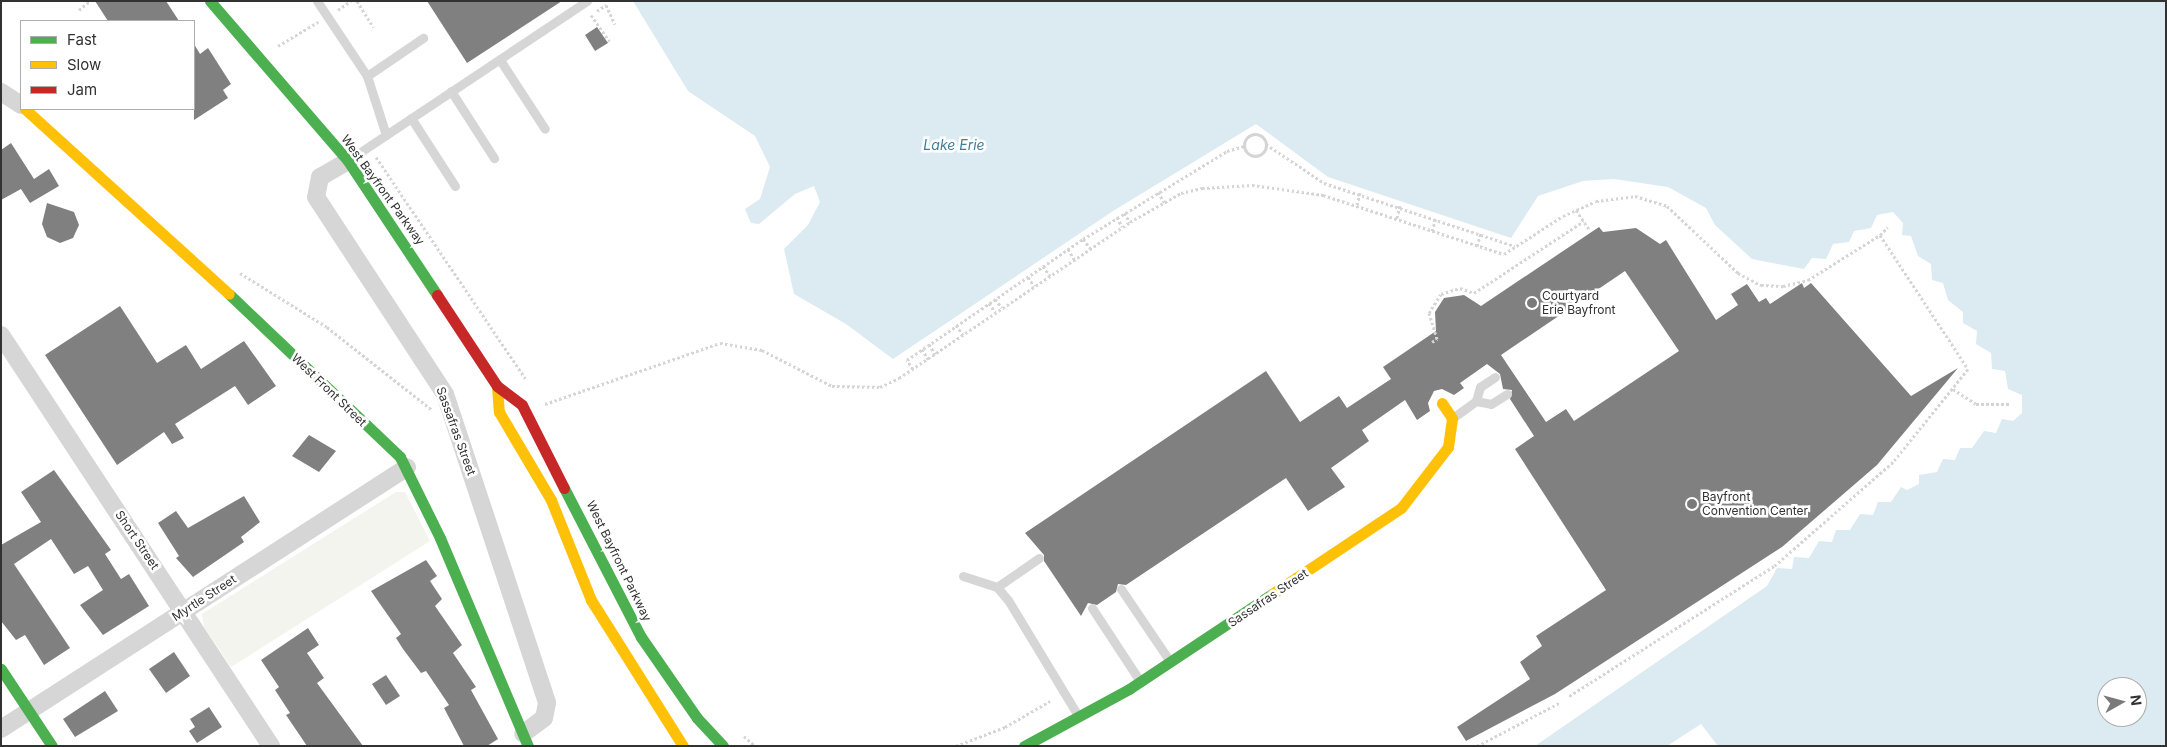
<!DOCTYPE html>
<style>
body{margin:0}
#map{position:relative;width:2167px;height:747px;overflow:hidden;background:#fff;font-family:Inter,sans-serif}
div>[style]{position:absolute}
.green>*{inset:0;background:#f2f4ed}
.water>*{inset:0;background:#dbebf1}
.building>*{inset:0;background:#808080}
.path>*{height:3px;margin-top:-1.5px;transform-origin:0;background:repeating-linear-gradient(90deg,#d5d5d5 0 2.5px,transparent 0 5px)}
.path>.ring{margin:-1.5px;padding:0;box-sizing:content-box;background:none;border:3px solid #d5d5d5;border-radius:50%}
.lane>*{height:9px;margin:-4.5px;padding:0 4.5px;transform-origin:4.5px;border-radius:4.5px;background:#d6d6d6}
.street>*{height:18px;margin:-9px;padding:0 9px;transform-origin:9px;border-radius:9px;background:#d6d6d6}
.fast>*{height:11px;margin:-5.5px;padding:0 5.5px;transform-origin:5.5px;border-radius:5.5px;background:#4caf50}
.slow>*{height:11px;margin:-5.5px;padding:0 5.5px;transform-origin:5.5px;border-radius:5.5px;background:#ffc107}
.jam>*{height:11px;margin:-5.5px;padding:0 5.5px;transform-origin:5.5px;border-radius:5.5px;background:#c62828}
.dots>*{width:14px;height:14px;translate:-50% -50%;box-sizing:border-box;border:2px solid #fff;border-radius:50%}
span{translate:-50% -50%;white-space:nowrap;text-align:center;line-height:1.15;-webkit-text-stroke:5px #fff;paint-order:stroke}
.street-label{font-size:12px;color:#323232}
.poi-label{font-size:12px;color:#323232}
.left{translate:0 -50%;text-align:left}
.water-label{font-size:14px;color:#407e94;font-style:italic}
.frame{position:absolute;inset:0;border:2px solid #323232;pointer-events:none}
.legend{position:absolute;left:20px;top:20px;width:175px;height:90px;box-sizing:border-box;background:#fff;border:1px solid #adadad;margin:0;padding:6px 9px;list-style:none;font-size:15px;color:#323232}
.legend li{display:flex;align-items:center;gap:10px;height:25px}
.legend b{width:25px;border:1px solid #adadad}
.north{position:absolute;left:2097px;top:677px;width:50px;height:50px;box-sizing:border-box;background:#fff;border:1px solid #adadad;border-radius:50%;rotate:83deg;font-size:14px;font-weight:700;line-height:20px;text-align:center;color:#323232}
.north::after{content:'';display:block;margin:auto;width:18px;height:22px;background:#7a7a7a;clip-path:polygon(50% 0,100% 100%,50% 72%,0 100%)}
</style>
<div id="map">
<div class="green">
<i style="clip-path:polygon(396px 492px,405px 492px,430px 541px,231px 667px,204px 627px,202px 614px)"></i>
</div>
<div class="water">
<i style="clip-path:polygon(evenodd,633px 1px,2166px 1px,2166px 746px,1718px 746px,1701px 724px,1667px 746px,1535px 746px,1767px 586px,1777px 568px,1792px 569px,1794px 557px,1809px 558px,1819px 541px,1832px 542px,1836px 530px,1850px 530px,1860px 514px,1873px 515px,1878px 502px,1891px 502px,1901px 487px,1907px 490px,1919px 484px,1919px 475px,1937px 472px,1943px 459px,1955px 460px,1960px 448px,1972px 448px,1984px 431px,1996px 433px,2002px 419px,2013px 421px,2022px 413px,2022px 395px,2008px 389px,2005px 371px,1992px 369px,1991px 353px,1976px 344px,1977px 331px,1963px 323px,1963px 312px,1948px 300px,1943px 283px,1932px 280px,1931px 264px,1918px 256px,1911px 236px,1902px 235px,1903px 223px,1893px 212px,1877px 215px,1871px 228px,1854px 231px,1849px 242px,1833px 244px,1826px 259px,1812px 258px,1804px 269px,1752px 259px,1715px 225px,1706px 208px,1668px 187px,1614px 179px,1583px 181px,1538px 196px,1511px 238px,1328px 177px,1256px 124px,1113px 211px,893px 359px,846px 324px,794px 294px,784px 249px,808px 225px,820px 202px,814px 186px,795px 194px,759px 224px,751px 223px,745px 209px,760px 199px,770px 167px,755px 136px,688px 91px,633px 1px,2107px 687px,2137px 687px,2137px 717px,2107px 717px,2107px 687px)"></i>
</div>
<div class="building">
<i style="clip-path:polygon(95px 1px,166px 1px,179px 21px,108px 21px)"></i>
<i style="clip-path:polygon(427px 1px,562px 1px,467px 63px)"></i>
<i style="clip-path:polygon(597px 27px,608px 43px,595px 51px,585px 35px)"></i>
<i style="clip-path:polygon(194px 44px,200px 54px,208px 48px,231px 84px,223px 90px,228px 98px,194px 120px)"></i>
<i style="clip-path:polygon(11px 143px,34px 179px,49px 169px,59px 186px,30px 203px,21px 189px,1px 200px,1px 150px)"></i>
<i style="clip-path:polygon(47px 203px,74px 212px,79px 225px,73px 238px,60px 243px,47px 237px,42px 224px)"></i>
<i style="clip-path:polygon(evenodd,1599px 227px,1603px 232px,1636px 228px,1660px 244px,1666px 240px,1716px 320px,1738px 305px,1731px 294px,1747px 284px,1759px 302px,1766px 298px,1770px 304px,1802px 283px,1804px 288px,1811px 283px,1911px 396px,1958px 368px,1877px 465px,1782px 547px,1555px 694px,1466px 741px,1457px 727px,1530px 679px,1520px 662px,1542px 646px,1536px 636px,1606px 590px,1515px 449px,1534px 436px,1510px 399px,1512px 390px,1503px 389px,1500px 374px,1487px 364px,1460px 383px,1464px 388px,1454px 395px,1442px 389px,1434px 391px,1428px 403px,1430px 411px,1417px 420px,1405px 400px,1362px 430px,1369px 441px,1331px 468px,1345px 487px,1308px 511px,1286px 478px,1126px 585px,1118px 584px,1116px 592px,1097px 605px,1088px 603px,1081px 616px,1044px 561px,1044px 555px,1025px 533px,1266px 371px,1300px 422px,1339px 396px,1347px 408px,1391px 379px,1383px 367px,1436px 331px,1435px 312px,1444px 298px,1464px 295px,1481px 306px,1599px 227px,1625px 271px,1679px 351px,1574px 421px,1566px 409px,1546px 422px,1501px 355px,1625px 271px)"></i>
<i style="clip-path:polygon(120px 306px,157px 363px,186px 345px,201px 369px,244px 341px,276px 386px,248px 405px,235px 386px,175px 424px,184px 438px,172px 444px,164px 432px,117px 465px,45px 355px)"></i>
<i style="clip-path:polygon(309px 435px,336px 451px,319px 472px,292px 456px)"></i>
<i style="clip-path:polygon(54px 470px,111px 550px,105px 554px,121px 579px,129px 574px,149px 606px,103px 635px,80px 605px,103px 590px,88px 566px,74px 574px,51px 539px,14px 564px,70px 648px,44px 665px,25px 635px,16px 640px,1px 621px,1px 545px,41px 522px,21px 492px)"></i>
<i style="clip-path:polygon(244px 496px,260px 522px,241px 537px,244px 542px,193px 577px,176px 558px,179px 556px,158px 523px,176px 511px,188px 528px)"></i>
<i style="clip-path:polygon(426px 560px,437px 576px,430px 581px,442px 599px,435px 606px,462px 645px,453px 653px,476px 687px,471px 690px,498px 739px,487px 746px,464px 746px,444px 708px,449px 705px,426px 671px,421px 673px,403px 649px,396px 638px,401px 634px,371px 591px)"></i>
<i style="clip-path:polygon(308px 628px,319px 645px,307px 653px,324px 678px,317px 683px,363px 746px,307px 746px,286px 715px,290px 713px,275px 690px,279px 687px,261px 660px)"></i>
<i style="clip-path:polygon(174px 652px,190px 676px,166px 693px,149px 669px)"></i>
<i style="clip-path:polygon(386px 675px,400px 696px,386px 705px,372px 684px)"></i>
<i style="clip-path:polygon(105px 691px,118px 711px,75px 737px,63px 719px)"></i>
<i style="clip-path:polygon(209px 707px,222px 727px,197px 743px,189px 731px,195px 727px,190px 719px)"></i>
</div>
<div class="path">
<i style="left:357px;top:1px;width:31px;rotate:58deg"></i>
<i style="left:79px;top:10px;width:14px;rotate:-39deg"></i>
<i style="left:338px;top:10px;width:16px;rotate:-35deg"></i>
<i style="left:597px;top:11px;width:11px;rotate:-34deg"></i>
<i style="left:606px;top:5px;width:21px;rotate:65deg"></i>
<i style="left:591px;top:15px;width:32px;rotate:55deg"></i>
<i style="left:278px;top:46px;width:47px;rotate:-31deg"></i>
<i class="ring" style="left:1244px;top:134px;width:19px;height:19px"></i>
<i style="left:1266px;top:144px;width:70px;rotate:33.9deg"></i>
<i style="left:1324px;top:183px;width:201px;rotate:18.3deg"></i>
<i style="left:376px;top:157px;width:267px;rotate:56deg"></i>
<i style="left:1158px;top:192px;width:12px;rotate:59deg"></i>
<i style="left:1357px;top:205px;width:13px;rotate:-77deg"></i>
<i style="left:1576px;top:210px;width:25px;rotate:56deg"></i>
<i style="left:1124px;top:213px;width:11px;rotate:56deg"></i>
<i style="left:1117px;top:217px;width:11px;rotate:63deg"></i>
<i style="left:1397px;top:218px;width:13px;rotate:-77deg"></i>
<i style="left:1432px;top:231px;width:14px;rotate:-73deg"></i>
<i style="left:1880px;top:235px;width:11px;rotate:-45deg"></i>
<i style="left:1083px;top:239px;width:11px;rotate:52deg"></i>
<i style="left:1477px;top:246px;width:14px;rotate:-73deg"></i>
<i style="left:1068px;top:249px;width:12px;rotate:59deg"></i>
<i style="left:1043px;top:266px;width:12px;rotate:55deg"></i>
<i style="left:240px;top:273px;width:102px;rotate:31.8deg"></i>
<i style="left:327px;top:327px;width:134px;rotate:38.3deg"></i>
<i style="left:1028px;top:277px;width:11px;rotate:56deg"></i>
<i style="left:995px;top:299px;width:11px;rotate:52deg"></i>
<i style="left:989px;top:303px;width:11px;rotate:56deg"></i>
<i style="left:956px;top:325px;width:12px;rotate:55deg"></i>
<i style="left:1432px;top:342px;width:6px;rotate:-31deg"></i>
<i style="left:1437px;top:339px;width:27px;rotate:-107deg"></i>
<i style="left:1429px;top:313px;width:22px;rotate:-58deg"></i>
<i style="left:1441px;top:294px;width:20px;rotate:-18deg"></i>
<i style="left:1460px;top:288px;width:15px;rotate:20deg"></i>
<i style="left:1474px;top:293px;width:131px;rotate:-33.2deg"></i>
<i style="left:929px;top:344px;width:12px;rotate:59deg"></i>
<i style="left:922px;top:349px;width:12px;rotate:59deg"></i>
<i style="left:913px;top:369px;width:11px;rotate:-124deg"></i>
<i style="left:907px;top:360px;width:214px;rotate:-34.5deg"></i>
<i style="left:1083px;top:239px;width:169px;rotate:-31.4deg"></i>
<i style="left:1227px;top:151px;width:18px;rotate:-16deg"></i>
<i style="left:1953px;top:389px;width:27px;rotate:33deg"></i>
<i style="left:1976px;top:404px;width:33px"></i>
<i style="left:545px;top:404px;width:185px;rotate:-19.2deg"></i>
<i style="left:720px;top:343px;width:43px;rotate:9.5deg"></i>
<i style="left:762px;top:350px;width:79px;rotate:27.2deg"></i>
<i style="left:832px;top:386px;width:48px;rotate:1.2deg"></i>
<i style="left:880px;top:387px;width:21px;rotate:-25deg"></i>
<i style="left:899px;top:378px;width:279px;rotate:-34deg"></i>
<i style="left:1130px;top:222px;width:59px;rotate:-29.6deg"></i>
<i style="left:1181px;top:193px;width:22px;rotate:-13deg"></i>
<i style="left:1202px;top:188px;width:50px;rotate:-3.4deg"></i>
<i style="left:1252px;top:185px;width:72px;rotate:8deg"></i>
<i style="left:1323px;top:195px;width:190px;rotate:18.1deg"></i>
<i style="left:1504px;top:254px;width:70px;rotate:-32.8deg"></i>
<i style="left:1563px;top:216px;width:36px;rotate:-24deg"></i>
<i style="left:1596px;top:201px;width:39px;rotate:-7deg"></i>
<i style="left:1635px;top:196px;width:34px;rotate:17deg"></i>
<i style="left:1667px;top:206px;width:98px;rotate:43.3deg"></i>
<i style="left:1738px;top:273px;width:26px;rotate:28deg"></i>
<i style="left:1761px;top:285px;width:22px;rotate:3deg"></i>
<i style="left:1783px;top:286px;width:26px;rotate:-13deg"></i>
<i style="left:1808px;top:280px;width:85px;rotate:-32deg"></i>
<i style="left:1880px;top:235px;width:160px;rotate:56.7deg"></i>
<i style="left:1968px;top:369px;width:119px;rotate:128.9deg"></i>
<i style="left:1893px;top:462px;width:158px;rotate:138.8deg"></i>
<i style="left:1774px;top:566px;width:243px;rotate:147.6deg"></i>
<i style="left:744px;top:736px;width:15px;rotate:42deg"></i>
<i style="left:956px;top:746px;width:53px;rotate:-21.2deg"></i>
<i style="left:1005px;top:727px;width:52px;rotate:-30deg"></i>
<i style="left:1477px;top:746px;width:95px;rotate:-27.6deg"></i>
</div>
<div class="lane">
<i style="left:317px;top:1px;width:90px;rotate:56.3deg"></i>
<i style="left:367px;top:76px;width:62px;rotate:72.1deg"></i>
<i style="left:500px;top:60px;width:82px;rotate:56.9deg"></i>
<i style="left:367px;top:76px;width:68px;rotate:-34.2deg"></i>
<i style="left:451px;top:91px;width:80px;rotate:57.3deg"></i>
<i style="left:411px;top:118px;width:81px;rotate:57.1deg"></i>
<i style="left:350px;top:159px;width:285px;rotate:-33.7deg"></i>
<i style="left:1476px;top:401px;width:15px;rotate:11deg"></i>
<i style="left:1491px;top:404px;width:19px;rotate:-32deg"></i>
<i style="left:1454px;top:417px;width:27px;rotate:-36deg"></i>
<i style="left:1476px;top:401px;width:15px;rotate:-74deg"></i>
<i style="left:1480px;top:387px;width:18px;rotate:-34deg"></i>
<i style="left:963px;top:576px;width:36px;rotate:18deg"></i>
<i style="left:997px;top:587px;width:17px;rotate:50deg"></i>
<i style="left:1008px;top:600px;width:133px;rotate:58.8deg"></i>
<i style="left:997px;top:587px;width:51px;rotate:-34.6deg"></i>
<i style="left:1121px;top:589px;width:86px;rotate:55.9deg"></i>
<i style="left:1092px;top:608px;width:87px;rotate:56.7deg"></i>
</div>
<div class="street">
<i style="left:1px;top:92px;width:24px;rotate:33deg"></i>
<i style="left:348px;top:161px;width:32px;rotate:150deg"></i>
<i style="left:320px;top:177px;width:20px;rotate:101deg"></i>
<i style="left:316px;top:197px;width:235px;rotate:56.8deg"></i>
<i style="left:445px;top:394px;width:325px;rotate:71.7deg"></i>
<i style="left:547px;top:703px;width:15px;rotate:101deg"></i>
<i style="left:544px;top:718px;width:26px;rotate:143deg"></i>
<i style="left:1px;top:335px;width:492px;rotate:56.7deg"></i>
<i style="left:1px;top:729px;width:483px;rotate:-32.8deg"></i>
</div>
<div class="fast">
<i style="left:210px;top:1px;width:211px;rotate:49.2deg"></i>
<i style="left:348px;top:161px;width:161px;rotate:56.4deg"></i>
<i style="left:229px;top:294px;width:236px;rotate:43.6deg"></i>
<i style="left:400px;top:457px;width:90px;rotate:63.7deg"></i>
<i style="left:440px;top:538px;width:226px;rotate:67.1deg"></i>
<i style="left:564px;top:488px;width:168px;rotate:62.7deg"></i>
<i style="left:641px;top:637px;width:98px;rotate:55.3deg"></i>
<i style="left:697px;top:718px;width:38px;rotate:47deg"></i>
<i style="left:1px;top:669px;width:92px;rotate:56.5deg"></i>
<i style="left:1024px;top:746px;width:119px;rotate:-28.5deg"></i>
<i style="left:1129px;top:689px;width:172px;rotate:-33.6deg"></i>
</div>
<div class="slow">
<i style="left:25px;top:109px;width:275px;rotate:42.2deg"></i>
<i style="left:497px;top:386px;width:26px;rotate:86deg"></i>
<i style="left:499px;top:412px;width:102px;rotate:59.4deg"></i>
<i style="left:551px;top:500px;width:108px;rotate:68.2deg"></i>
<i style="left:591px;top:600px;width:173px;rotate:57.8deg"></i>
<i style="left:1272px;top:594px;width:155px;rotate:-33.7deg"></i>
<i style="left:1401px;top:508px;width:77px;rotate:-52.4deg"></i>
<i style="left:1448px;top:447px;width:29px;rotate:-82deg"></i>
<i style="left:1452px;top:418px;width:18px;rotate:-124deg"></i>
</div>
<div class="jam">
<i style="left:437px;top:295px;width:109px;rotate:56.6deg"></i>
<i style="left:497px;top:386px;width:31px;rotate:37deg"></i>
<i style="left:522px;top:405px;width:93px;rotate:63.2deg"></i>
</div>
<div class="dots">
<i style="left:1532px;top:303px;background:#7a7a7a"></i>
<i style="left:1692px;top:504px;background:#7a7a7a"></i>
</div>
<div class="street-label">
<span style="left:383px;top:190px;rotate:54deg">West Bayfront Parkway</span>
<span style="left:329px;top:390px;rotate:44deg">West Front Street</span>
<span style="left:456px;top:431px;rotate:70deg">Sassafras Street</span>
<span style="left:137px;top:540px;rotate:56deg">Short Street</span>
<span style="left:619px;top:561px;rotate:64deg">West Bayfront Parkway</span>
<span style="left:204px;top:598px;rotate:-33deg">Myrtle Street</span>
<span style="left:1268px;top:598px;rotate:-34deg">Sassafras Street</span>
</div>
<div class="poi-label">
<span class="left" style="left:1542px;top:303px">Courtyard<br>Erie Bayfront</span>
<span class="left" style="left:1702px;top:504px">Bayfront<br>Convention Center</span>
</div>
<div class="water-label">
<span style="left:954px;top:145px">Lake Erie</span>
</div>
<div class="frame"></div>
<ul class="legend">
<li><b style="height:6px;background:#4caf50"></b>Fast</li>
<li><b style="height:6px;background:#ffc107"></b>Slow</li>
<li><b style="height:6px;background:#c62828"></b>Jam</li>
</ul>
<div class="north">N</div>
</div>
